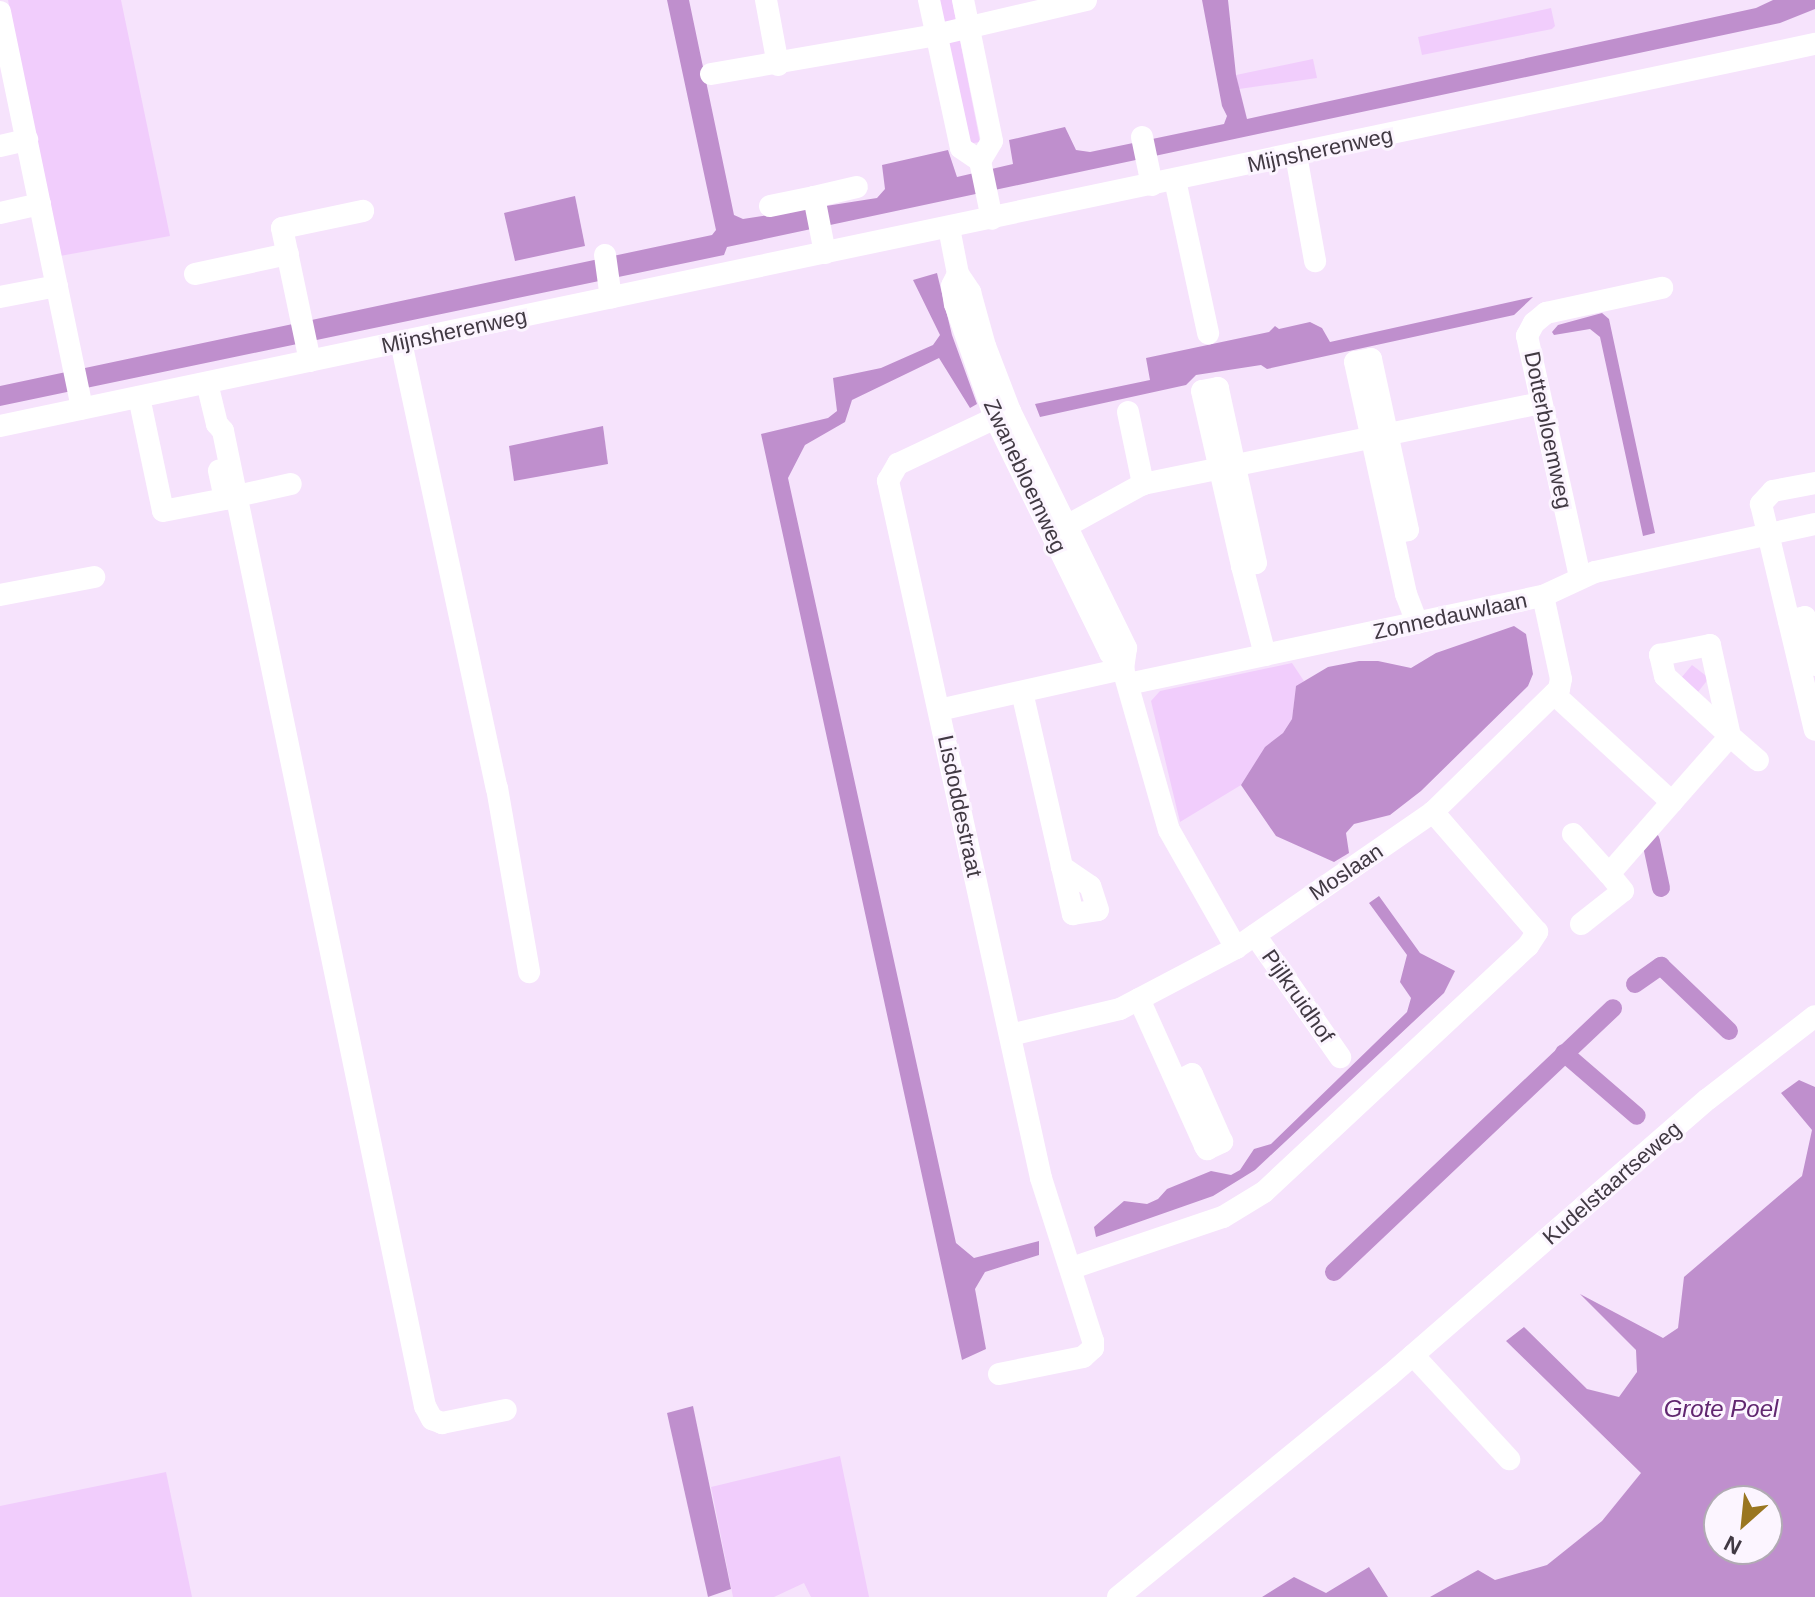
<!DOCTYPE html>
<style>
body{margin:0}
#map{position:relative;width:1815px;height:1597px;overflow:hidden;background:#f6e3fc;font-family:Helvetica,sans-serif}
div>[style]{position:absolute}
.green>*{inset:0;background:#f1cdfc}
.water>*{inset:0;background:#bf8fcd}
.canal>*{height:18px;margin:-9px;padding:0 9px;transform-origin:9px;border-radius:9px;background:#bf8fcd}
.minor>*{height:22px;margin:-11px;padding:0 11px;transform-origin:11px;border-radius:11px;background:#fff}
span{translate:-50% -50%;white-space:nowrap;text-align:center;line-height:1.15;-webkit-text-stroke:6px #fcf5ff;paint-order:stroke}
.street-label{font-size:22px;color:#413943}
.water-label{font-size:24px;color:#612670;font-style:italic}
.north{position:absolute;left:1703px;top:1485px;width:80px;height:80px;box-sizing:border-box;background:#fcf5ff;border:2px solid #b1aab4;border-radius:50%;rotate:207deg;font-size:22px;font-weight:700;line-height:32px;text-align:center;color:#413943}
.north::after{content:'';display:block;margin:auto;width:28px;height:36px;background:#9a7621;clip-path:polygon(50% 0,100% 100%,50% 72%,0 100%)}
</style>
<div id="map">
<div class="green">
<i style="clip-path:polygon(8px 0,121px 0,170px 236px,60px 256px)"></i>
<i style="clip-path:polygon(938px 0,952px 0,980px 142px,967px 144px)"></i>
<i style="clip-path:polygon(1551px 8px,1555px 26px,1552px 29px,1422px 55px,1418px 37px)"></i>
<i style="clip-path:polygon(1313px 59px,1317px 78px,1239px 89px,1236px 75px)"></i>
<i style="clip-path:polygon(1292px 663px,1304px 681px,1296px 687px,1292px 719px,1283px 733px,1265px 748px,1241px 785px,1180px 822px,1151px 701px,1160px 691px)"></i>
<i style="clip-path:polygon(1692px 665px,1709px 678px,1698px 692px,1681px 678px)"></i>
<i style="clip-path:polygon(840px 1456px,869px 1597px,811px 1597px,804px 1583px,774px 1597px,733px 1597px,711px 1487px)"></i>
<i style="clip-path:polygon(166px 1472px,192px 1597px,0 1597px,0 1506px)"></i>
</div>
<div class="water">
<i style="clip-path:polygon(667px 0,689px 0,734px 215px,743px 219px,877px 198px,885px 189px,882px 165px,948px 150px,957px 177px,1013px 164px,1009px 140px,1065px 127px,1076px 150px,1090px 152px,1224px 124px,1227px 116px,1222px 106px,1202px 0,1228px 0,1236px 75px,1247px 119px,1756px 8px,1773px 0,1815px 0,1815px 9px,1780px 23px,727px 247px,724px 255px,0 406px,0 386px,712px 235px,716px 230px)"></i>
<i style="clip-path:polygon(575px 196px,585px 246px,515px 261px,504px 213px)"></i>
<i style="clip-path:polygon(937px 273px,952px 335px,977px 404px,970px 408px,939px 358px,852px 400px,845px 422px,805px 445px,788px 478px,956px 1243px,974px 1258px,1039px 1241px,1039px 1255px,985px 1272px,975px 1289px,986px 1349px,962px 1360px,761px 434px,828px 418px,837px 411px,833px 378px,881px 368px,933px 345px,940px 335px,913px 280px)"></i>
<i style="clip-path:polygon(1533px 297px,1514px 315px,1267px 369px,1261px 365px,1196px 375px,1186px 385px,1040px 417px,1035px 404px,1150px 380px,1146px 358px,1269px 332px,1275px 326px,1279px 329px,1310px 322px,1322px 328px,1330px 342px)"></i>
<i style="clip-path:polygon(1602px 313px,1609px 319px,1655px 533px,1643px 536px,1600px 337px,1590px 329px,1554px 335px,1552px 332px,1558px 325px)"></i>
<i style="clip-path:polygon(603px 426px,608px 464px,514px 481px,509px 446px)"></i>
<i style="clip-path:polygon(1514px 626px,1526px 634px,1533px 674px,1528px 686px,1421px 791px,1390px 815px,1354px 824px,1346px 833px,1349px 853px,1334px 862px,1276px 836px,1241px 785px,1265px 747px,1283px 733px,1292px 719px,1296px 686px,1328px 667px,1359px 661px,1378px 661px,1411px 668px,1436px 653px)"></i>
<i style="clip-path:polygon(1379px 896px,1420px 953px,1455px 971px,1444px 993px,1255px 1170px,1213px 1196px,1096px 1237px,1094px 1227px,1124px 1201px,1147px 1204px,1158px 1199px,1167px 1189px,1211px 1171px,1231px 1175px,1240px 1170px,1254px 1149px,1271px 1144px,1407px 1012px,1411px 998px,1400px 982px,1407px 955px,1369px 903px)"></i>
<i style="clip-path:polygon(evenodd,1799px 1080px,1815px 1087px,1815px 1597px,1430px 1597px,1478px 1570px,1495px 1580px,1547px 1565px,1602px 1521px,1641px 1473px,1506px 1341px,1524px 1327px,1587px 1389px,1619px 1397px,1637px 1372px,1636px 1350px,1580px 1294px,1663px 1338px,1678px 1328px,1684px 1277px,1802px 1176px,1812px 1130px,1781px 1093px,1799px 1080px,1719px 1501px,1767px 1501px,1767px 1549px,1719px 1549px,1719px 1501px)"></i>
<i style="clip-path:polygon(693px 1406px,731px 1589px,708px 1597px,667px 1413px)"></i>
<i style="clip-path:polygon(1369px 1567px,1388px 1597px,1262px 1597px,1294px 1577px,1326px 1593px)"></i>
</div>
<div class="canal">
<i style="left:1651px;top:841px;width:48px;rotate:78deg"></i>
<i style="left:1635px;top:984px;width:32px;rotate:-35deg"></i>
<i style="left:1661px;top:966px;width:94px;rotate:43.7deg"></i>
<i style="left:1564px;top:1053px;width:96px;rotate:40.8deg"></i>
<i style="left:1334px;top:1272px;width:384px;rotate:-43.4deg"></i>
</div>
<div class="minor">
<i style="left:766px;top:0;width:66px;rotate:79.5deg"></i>
<i style="left:929px;top:0;width:151px;rotate:77.8deg"></i>
<i style="left:961px;top:148px;width:23px;rotate:34deg"></i>
<i style="left:980px;top:161px;width:23px;rotate:-59deg"></i>
<i style="left:992px;top:141px;width:144px;rotate:-101.6deg"></i>
<i style="left:0;top:12px;width:405px;rotate:78.3deg"></i>
<i style="left:711px;top:74px;width:228px;rotate:-9.8deg"></i>
<i style="left:936px;top:35px;width:154px;rotate:-13.1deg"></i>
<i style="left:1142px;top:137px;width:49px;rotate:78.2deg"></i>
<i style="left:0;top:146px;width:28px;rotate:-13deg"></i>
<i style="left:1296px;top:155px;width:108px;rotate:79.8deg"></i>
<i style="left:980px;top:161px;width:59px;rotate:78.3deg"></i>
<i style="left:1175px;top:180px;width:157px;rotate:77.8deg"></i>
<i style="left:770px;top:206px;width:45px;rotate:-11.6deg"></i>
<i style="left:0;top:213px;width:41px;rotate:-12.7deg"></i>
<i style="left:949px;top:228px;width:47px;rotate:78.9deg"></i>
<i style="left:958px;top:274px;width:22px;rotate:56deg"></i>
<i style="left:970px;top:292px;width:56px;rotate:74.5deg"></i>
<i style="left:985px;top:346px;width:70px;rotate:69deg"></i>
<i style="left:1010px;top:411px;width:264px;rotate:63.9deg"></i>
<i style="left:1126px;top:648px;width:21px;rotate:98deg"></i>
<i style="left:1123px;top:669px;width:167px;rotate:74.1deg"></i>
<i style="left:1169px;top:830px;width:136px;rotate:60.4deg"></i>
<i style="left:825px;top:253px;width:57px;rotate:-101.1deg"></i>
<i style="left:814px;top:197px;width:44px;rotate:-13.1deg"></i>
<i style="left:605px;top:255px;width:43px;rotate:82.1deg"></i>
<i style="left:195px;top:274px;width:95px;rotate:-12.1deg"></i>
<i style="left:958px;top:274px;width:13px;rotate:117deg"></i>
<i style="left:952px;top:286px;width:18px;rotate:81deg"></i>
<i style="left:955px;top:304px;width:121px;rotate:70.7deg"></i>
<i style="left:995px;top:418px;width:262px;rotate:63.9deg"></i>
<i style="left:1110px;top:653px;width:21px;rotate:51deg"></i>
<i style="left:0;top:297px;width:58px;rotate:-10.9deg"></i>
<i style="left:401px;top:342px;width:456px;rotate:77.9deg"></i>
<i style="left:497px;top:788px;width:187px;rotate:80.1deg"></i>
<i style="left:310px;top:361px;width:136px;rotate:-101.9deg"></i>
<i style="left:282px;top:228px;width:83px;rotate:-11.9deg"></i>
<i style="left:207px;top:383px;width:42px;rotate:76.3deg"></i>
<i style="left:217px;top:424px;width:9px;rotate:49deg"></i>
<i style="left:223px;top:431px;width:996px;rotate:78.3deg"></i>
<i style="left:425px;top:1406px;width:15px;rotate:62deg"></i>
<i style="left:432px;top:1419px;width:11px;rotate:22deg"></i>
<i style="left:442px;top:1423px;width:65px;rotate:-11.5deg"></i>
<i style="left:139px;top:397px;width:116px;rotate:78.1deg"></i>
<i style="left:163px;top:511px;width:63px;rotate:-11deg"></i>
<i style="left:225px;top:499px;width:29px;rotate:-102deg"></i>
<i style="left:1128px;top:412px;width:74px;rotate:78.2deg"></i>
<i style="left:0;top:426px;width:1855px;rotate:-11.89deg"></i>
<i style="left:1815px;top:483px;width:43px;rotate:169.2deg"></i>
<i style="left:1773px;top:491px;width:18px;rotate:133deg"></i>
<i style="left:1761px;top:504px;width:232px;rotate:76.6deg"></i>
<i style="left:237px;top:496px;width:55px;rotate:-12.5deg"></i>
<i style="left:1393px;top:533px;width:15px;rotate:-11deg"></i>
<i style="left:1408px;top:530px;width:175px;rotate:-102.2deg"></i>
<i style="left:1371px;top:359px;width:16px;rotate:169deg"></i>
<i style="left:1355px;top:362px;width:238px;rotate:77.6deg"></i>
<i style="left:1406px;top:594px;width:31px;rotate:69deg"></i>
<i style="left:1052px;top:534px;width:104px;rotate:-28.8deg"></i>
<i style="left:1143px;top:484px;width:406px;rotate:-11.5deg"></i>
<i style="left:1242px;top:566px;width:14px;rotate:-12deg"></i>
<i style="left:1256px;top:563px;width:179px;rotate:-102.3deg"></i>
<i style="left:1218px;top:388px;width:16px;rotate:169deg"></i>
<i style="left:1202px;top:391px;width:180px;rotate:77.1deg"></i>
<i style="left:1242px;top:566px;width:92px;rotate:75.5deg"></i>
<i style="left:1580px;top:577px;width:247px;rotate:-102.4deg"></i>
<i style="left:1527px;top:336px;width:15px;rotate:-62deg"></i>
<i style="left:1534px;top:323px;width:16px;rotate:-40deg"></i>
<i style="left:1546px;top:313px;width:119px;rotate:-12.2deg"></i>
<i style="left:0;top:595px;width:96px;rotate:-10.8deg"></i>
<i style="left:1789px;top:621px;width:16px;rotate:-14deg"></i>
<i style="left:1805px;top:617px;width:49px;rotate:78.2deg"></i>
<i style="left:1128px;top:684px;width:424px;rotate:-12deg"></i>
<i style="left:1543px;top:596px;width:57px;rotate:-24.8deg"></i>
<i style="left:1595px;top:572px;width:225px;rotate:-12.3deg"></i>
<i style="left:1022px;top:692px;width:228px;rotate:77.1deg"></i>
<i style="left:1073px;top:914px;width:25px;rotate:-9deg"></i>
<i style="left:1098px;top:910px;width:25px;rotate:-108deg"></i>
<i style="left:1090px;top:886px;width:34px;rotate:-146deg"></i>
<i style="left:1554px;top:694px;width:160px;rotate:42.5deg"></i>
<i style="left:1672px;top:802px;width:88px;rotate:-48.7deg"></i>
<i style="left:1730px;top:736px;width:88px;rotate:-137.3deg"></i>
<i style="left:1665px;top:676px;width:22px;rotate:-103deg"></i>
<i style="left:1660px;top:655px;width:51px;rotate:-11.3deg"></i>
<i style="left:1710px;top:645px;width:93px;rotate:77.6deg"></i>
<i style="left:1730px;top:736px;width:37px;rotate:41deg"></i>
<i style="left:939px;top:710px;width:189px;rotate:-12.6deg"></i>
<i style="left:1573px;top:834px;width:54px;rotate:48deg"></i>
<i style="left:1609px;top:874px;width:96px;rotate:-48.8deg"></i>
<i style="left:1581px;top:924px;width:53px;rotate:-38.2deg"></i>
<i style="left:1623px;top:891px;width:22px;rotate:-129deg"></i>
<i style="left:1255px;top:935px;width:149px;rotate:55.1deg"></i>
<i style="left:1139px;top:999px;width:161px;rotate:65.8deg"></i>
<i style="left:1205px;top:1146px;width:4px;rotate:56deg"></i>
<i style="left:1207px;top:1149px;width:17px;rotate:-25deg"></i>
<i style="left:1222px;top:1142px;width:74px;rotate:-113.8deg"></i>
<i style="left:1192px;top:1074px;width:16px;rotate:153deg"></i>
<i style="left:1010px;top:1035px;width:113px;rotate:-13.3deg"></i>
<i style="left:1120px;top:1009px;width:131px;rotate:-27.7deg"></i>
<i style="left:1236px;top:948px;width:239px;rotate:-34.6deg"></i>
<i style="left:1433px;top:812px;width:176px;rotate:-44.3deg"></i>
<i style="left:1559px;top:689px;width:10px;rotate:-79deg"></i>
<i style="left:1561px;top:679px;width:85px;rotate:-102.2deg"></i>
<i style="left:1072px;top:1268px;width:159px;rotate:-18.7deg"></i>
<i style="left:1223px;top:1217px;width:48px;rotate:-31.4deg"></i>
<i style="left:1264px;top:1192px;width:361px;rotate:-43deg"></i>
<i style="left:1528px;top:946px;width:17px;rotate:-57deg"></i>
<i style="left:1537px;top:932px;width:159px;rotate:-130.9deg"></i>
<i style="left:1413px;top:1355px;width:142px;rotate:47.3deg"></i>
<i style="left:999px;top:1374px;width:86px;rotate:-11.4deg"></i>
<i style="left:1083px;top:1357px;width:13px;rotate:-42deg"></i>
<i style="left:1093px;top:1348px;width:7px;rotate:-90deg"></i>
<i style="left:1093px;top:1341px;width:171px;rotate:-107.7deg"></i>
<i style="left:1041px;top:1178px;width:714px;rotate:-102.38deg"></i>
<i style="left:888px;top:481px;width:20px;rotate:-60deg"></i>
<i style="left:898px;top:464px;width:124px;rotate:-25.3deg"></i>
<i style="left:1118px;top:1597px;width:350px;rotate:-39.2deg"></i>
<i style="left:1389px;top:1376px;width:422px;rotate:-41deg"></i>
<i style="left:1708px;top:1099px;width:135px;rotate:-37.8deg"></i>
</div>
<div class="street-label">
<span style="left:1320px;top:150px;rotate:-12deg">Mijnsherenweg</span>
<span style="left:454px;top:331px;rotate:-12deg">Mijnsherenweg</span>
<span style="left:1548px;top:430px;rotate:78deg">Dotterbloemweg</span>
<span style="left:1025px;top:476px;rotate:65deg">Zwanebloemweg</span>
<span style="left:1450px;top:616px;rotate:-12deg">Zonnedauwlaan</span>
<span style="left:960px;top:806px;rotate:78deg">Lisdoddestraat</span>
<span style="left:1346px;top:872px;rotate:-34deg">Moslaan</span>
<span style="left:1298px;top:996px;rotate:55deg">Pijlkruidhof</span>
<span style="left:1612px;top:1183px;rotate:-41deg">Kudelstaartseweg</span>
</div>
<div class="water-label">
<span style="left:1721px;top:1409px">Grote Poel</span>
</div>
<div class="north">N</div>
</div>
